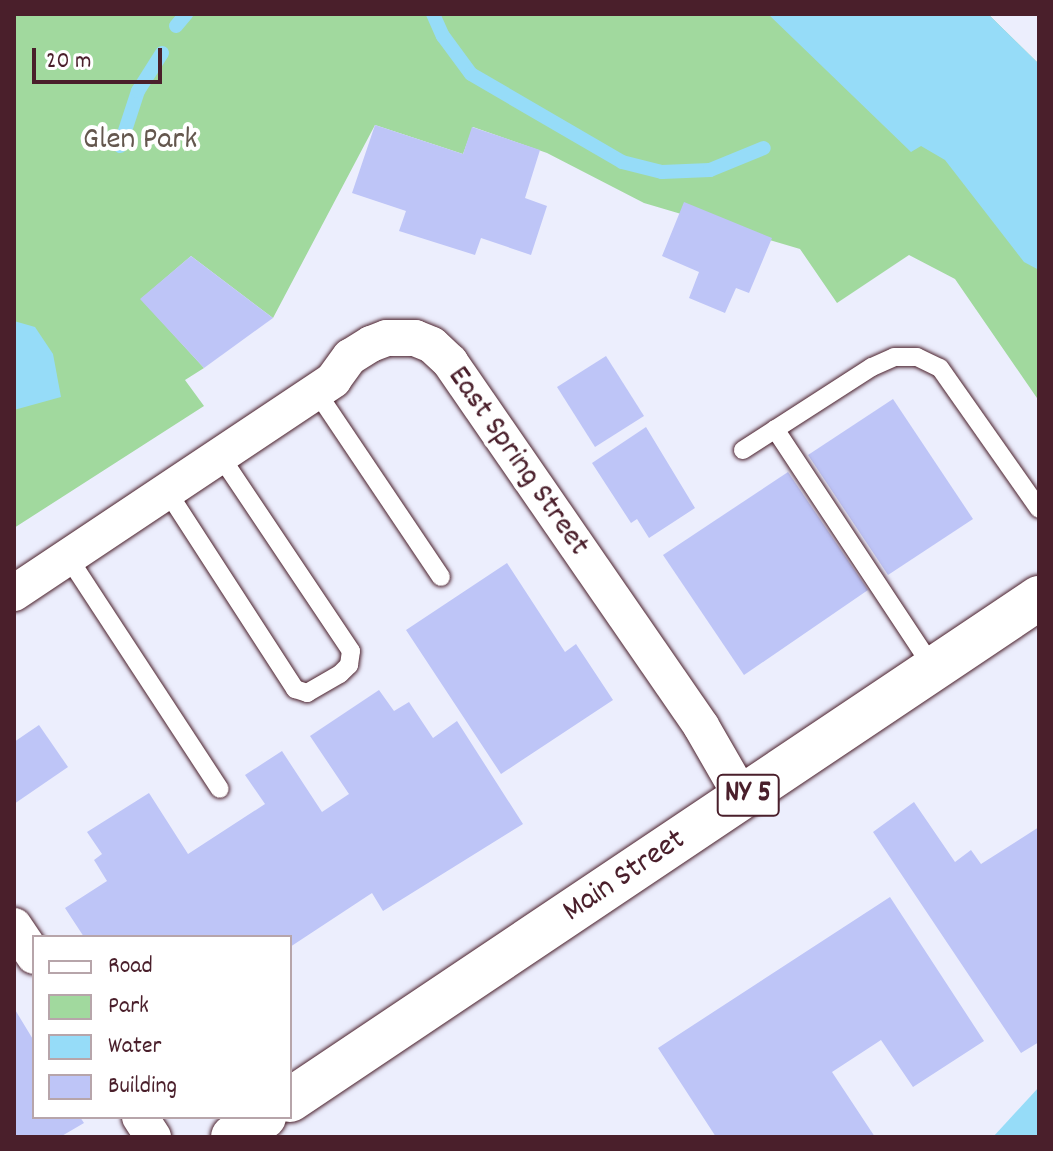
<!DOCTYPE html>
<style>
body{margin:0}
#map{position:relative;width:1053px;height:1151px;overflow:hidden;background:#eceefd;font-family:Dekko,sans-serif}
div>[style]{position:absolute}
.green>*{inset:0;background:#a1d99e}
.water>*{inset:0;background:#96dcf8}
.stream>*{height:14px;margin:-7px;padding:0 7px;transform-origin:7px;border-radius:7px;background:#96dcf8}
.building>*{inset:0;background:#bec5f7}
.roads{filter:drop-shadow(0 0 2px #4a1f2b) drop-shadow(0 0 2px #4a1f2b)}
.service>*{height:18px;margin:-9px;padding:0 9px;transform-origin:9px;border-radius:9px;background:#fff}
.minor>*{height:36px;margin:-18px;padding:0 18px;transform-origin:18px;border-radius:18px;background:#fff}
.primary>*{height:44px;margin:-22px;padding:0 22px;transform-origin:22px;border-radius:22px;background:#fff}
span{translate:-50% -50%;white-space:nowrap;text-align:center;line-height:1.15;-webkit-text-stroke:8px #fff;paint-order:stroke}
.shield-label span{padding:2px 6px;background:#fff;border:2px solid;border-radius:6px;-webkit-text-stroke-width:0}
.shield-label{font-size:30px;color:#4a1f2b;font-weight:700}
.park-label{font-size:32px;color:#64574e}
.street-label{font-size:32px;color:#4a1f2b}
.frame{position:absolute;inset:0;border:16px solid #4a1f2b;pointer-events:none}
.legend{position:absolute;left:32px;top:935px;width:260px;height:184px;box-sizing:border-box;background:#fff;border:2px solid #b7a5aa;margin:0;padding:10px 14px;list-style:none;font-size:24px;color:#4a1f2b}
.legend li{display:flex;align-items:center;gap:16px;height:40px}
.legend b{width:40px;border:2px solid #b7a5aa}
.scale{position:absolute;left:32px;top:48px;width:130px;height:36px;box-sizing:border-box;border:4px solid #4a1f2b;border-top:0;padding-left:10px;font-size:24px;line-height:28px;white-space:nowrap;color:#4a1f2b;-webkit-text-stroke:6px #fff;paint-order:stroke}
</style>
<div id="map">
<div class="green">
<i style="clip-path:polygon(14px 14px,988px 14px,1039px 64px,1039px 401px,955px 279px,909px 255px,837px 303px,800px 249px,644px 203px,547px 153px,473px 127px,463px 154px,375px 125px,273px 318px,191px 256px,141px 299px,204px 368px,185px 380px,204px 406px,14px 528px)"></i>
</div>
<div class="water">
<i style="clip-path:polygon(768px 14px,988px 14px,1039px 64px,1039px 270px,1024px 262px,945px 160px,921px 146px,911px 152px)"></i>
<i style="clip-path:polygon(14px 321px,35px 327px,53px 354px,61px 397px,14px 410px)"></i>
<i style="clip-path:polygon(1039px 1087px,1039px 1137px,993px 1137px)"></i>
</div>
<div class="stream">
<i style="left:433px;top:14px;width:24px;rotate:66deg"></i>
<i style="left:443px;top:36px;width:47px;rotate:53.6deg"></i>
<i style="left:471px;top:74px;width:175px;rotate:30.2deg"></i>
<i style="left:622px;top:162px;width:41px;rotate:14deg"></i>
<i style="left:662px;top:172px;width:48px;rotate:-2.4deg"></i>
<i style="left:710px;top:170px;width:58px;rotate:-22.2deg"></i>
<i style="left:176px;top:26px;width:16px;rotate:-50deg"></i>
<i style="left:120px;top:146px;width:58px;rotate:-71.9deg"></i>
<i style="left:138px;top:91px;width:45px;rotate:-57.7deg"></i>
</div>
<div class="building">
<i style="clip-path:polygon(375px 125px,463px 154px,472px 127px,540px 150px,525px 198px,547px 206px,531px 255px,481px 238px,475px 255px,399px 231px,406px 211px,352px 193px)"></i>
<i style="clip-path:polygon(684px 202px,772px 238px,749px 293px,736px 288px,725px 313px,689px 298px,699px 272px,662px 256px)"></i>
<i style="clip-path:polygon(191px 256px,273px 318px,204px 368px,140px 299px)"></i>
<i style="clip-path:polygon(606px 356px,644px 416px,595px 447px,557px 387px)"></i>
<i style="clip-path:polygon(893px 399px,973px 519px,888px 575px,808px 455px)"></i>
<i style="clip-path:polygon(646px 427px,695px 508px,649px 538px,637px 519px,631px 523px,592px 463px)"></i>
<i style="clip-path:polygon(788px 472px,868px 590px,744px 675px,663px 555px)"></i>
<i style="clip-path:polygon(507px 563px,565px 652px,576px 644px,613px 700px,501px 774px,406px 630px)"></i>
<i style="clip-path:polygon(379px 690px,394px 711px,409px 702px,433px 738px,457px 721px,523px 824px,383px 911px,372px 893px,290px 947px,290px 937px,84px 937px,65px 908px,107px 881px,94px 860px,102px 854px,87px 832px,149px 793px,188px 854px,265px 804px,245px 775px,282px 751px,322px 812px,349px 794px,310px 736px)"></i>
<i style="clip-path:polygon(39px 725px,68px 767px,14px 804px,14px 742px)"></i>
<i style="clip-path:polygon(914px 802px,955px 862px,971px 850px,981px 864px,1039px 827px,1039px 1042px,1021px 1053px,873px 832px)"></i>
<i style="clip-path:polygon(890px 897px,984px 1041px,913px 1087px,881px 1040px,832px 1072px,875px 1137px,716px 1137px,658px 1048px)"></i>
<i style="clip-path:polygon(14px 1008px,34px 1041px,34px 1117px,80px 1117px,84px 1123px,60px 1137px,14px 1137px)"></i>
</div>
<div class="roads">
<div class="service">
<i style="left:316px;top:391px;width:224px;rotate:56.1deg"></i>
<i style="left:775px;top:429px;width:288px;rotate:56.5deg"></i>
<i style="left:743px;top:450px;width:153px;rotate:-32.8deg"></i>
<i style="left:872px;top:367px;width:24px;rotate:-24deg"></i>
<i style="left:894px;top:357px;width:23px"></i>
<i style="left:917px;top:357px;width:25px;rotate:26deg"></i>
<i style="left:940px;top:368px;width:172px;rotate:54.9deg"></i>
<i style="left:167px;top:491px;width:236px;rotate:57.1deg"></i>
<i style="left:295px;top:689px;width:13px;rotate:18deg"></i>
<i style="left:307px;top:693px;width:38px;rotate:-30deg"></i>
<i style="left:340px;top:674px;width:13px;rotate:-45deg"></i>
<i style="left:349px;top:665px;width:14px;rotate:-82deg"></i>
<i style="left:351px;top:651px;width:236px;rotate:-123.8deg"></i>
<i style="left:68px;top:557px;width:277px;rotate:56.8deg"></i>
</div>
<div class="minor">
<i style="left:14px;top:593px;width:384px;rotate:-33.7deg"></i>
<i style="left:333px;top:380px;width:29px;rotate:-54deg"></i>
<i style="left:350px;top:357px;width:25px;rotate:-32deg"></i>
<i style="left:371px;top:344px;width:17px;rotate:-21deg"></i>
<i style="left:387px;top:338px;width:28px"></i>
<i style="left:415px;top:338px;width:18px;rotate:22deg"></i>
<i style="left:432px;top:345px;width:25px;rotate:43deg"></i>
<i style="left:450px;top:362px;width:442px;rotate:55.4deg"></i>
<i style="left:701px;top:726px;width:84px;rotate:60.1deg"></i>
<i style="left:14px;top:926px;width:36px;rotate:56deg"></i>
<i style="left:140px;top:1117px;width:24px;rotate:57deg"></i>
</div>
<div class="primary">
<i style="left:290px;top:1100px;width:902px;rotate:-33.83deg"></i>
<i style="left:233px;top:1137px;width:37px;rotate:-33deg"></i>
</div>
</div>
<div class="shield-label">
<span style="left:748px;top:795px">NY 5</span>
</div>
<div class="park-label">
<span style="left:140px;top:141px">Glen Park</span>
</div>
<div class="street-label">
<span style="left:517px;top:462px;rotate:55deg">East Spring Street</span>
<span style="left:625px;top:877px;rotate:-34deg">Main Street</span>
</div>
<div class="frame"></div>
<ul class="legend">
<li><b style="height:10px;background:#fff"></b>Road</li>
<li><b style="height:22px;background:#a1d99e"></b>Park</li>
<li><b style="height:22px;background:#96dcf8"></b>Water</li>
<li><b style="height:22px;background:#bec5f7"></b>Building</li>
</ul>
<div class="scale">20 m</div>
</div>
